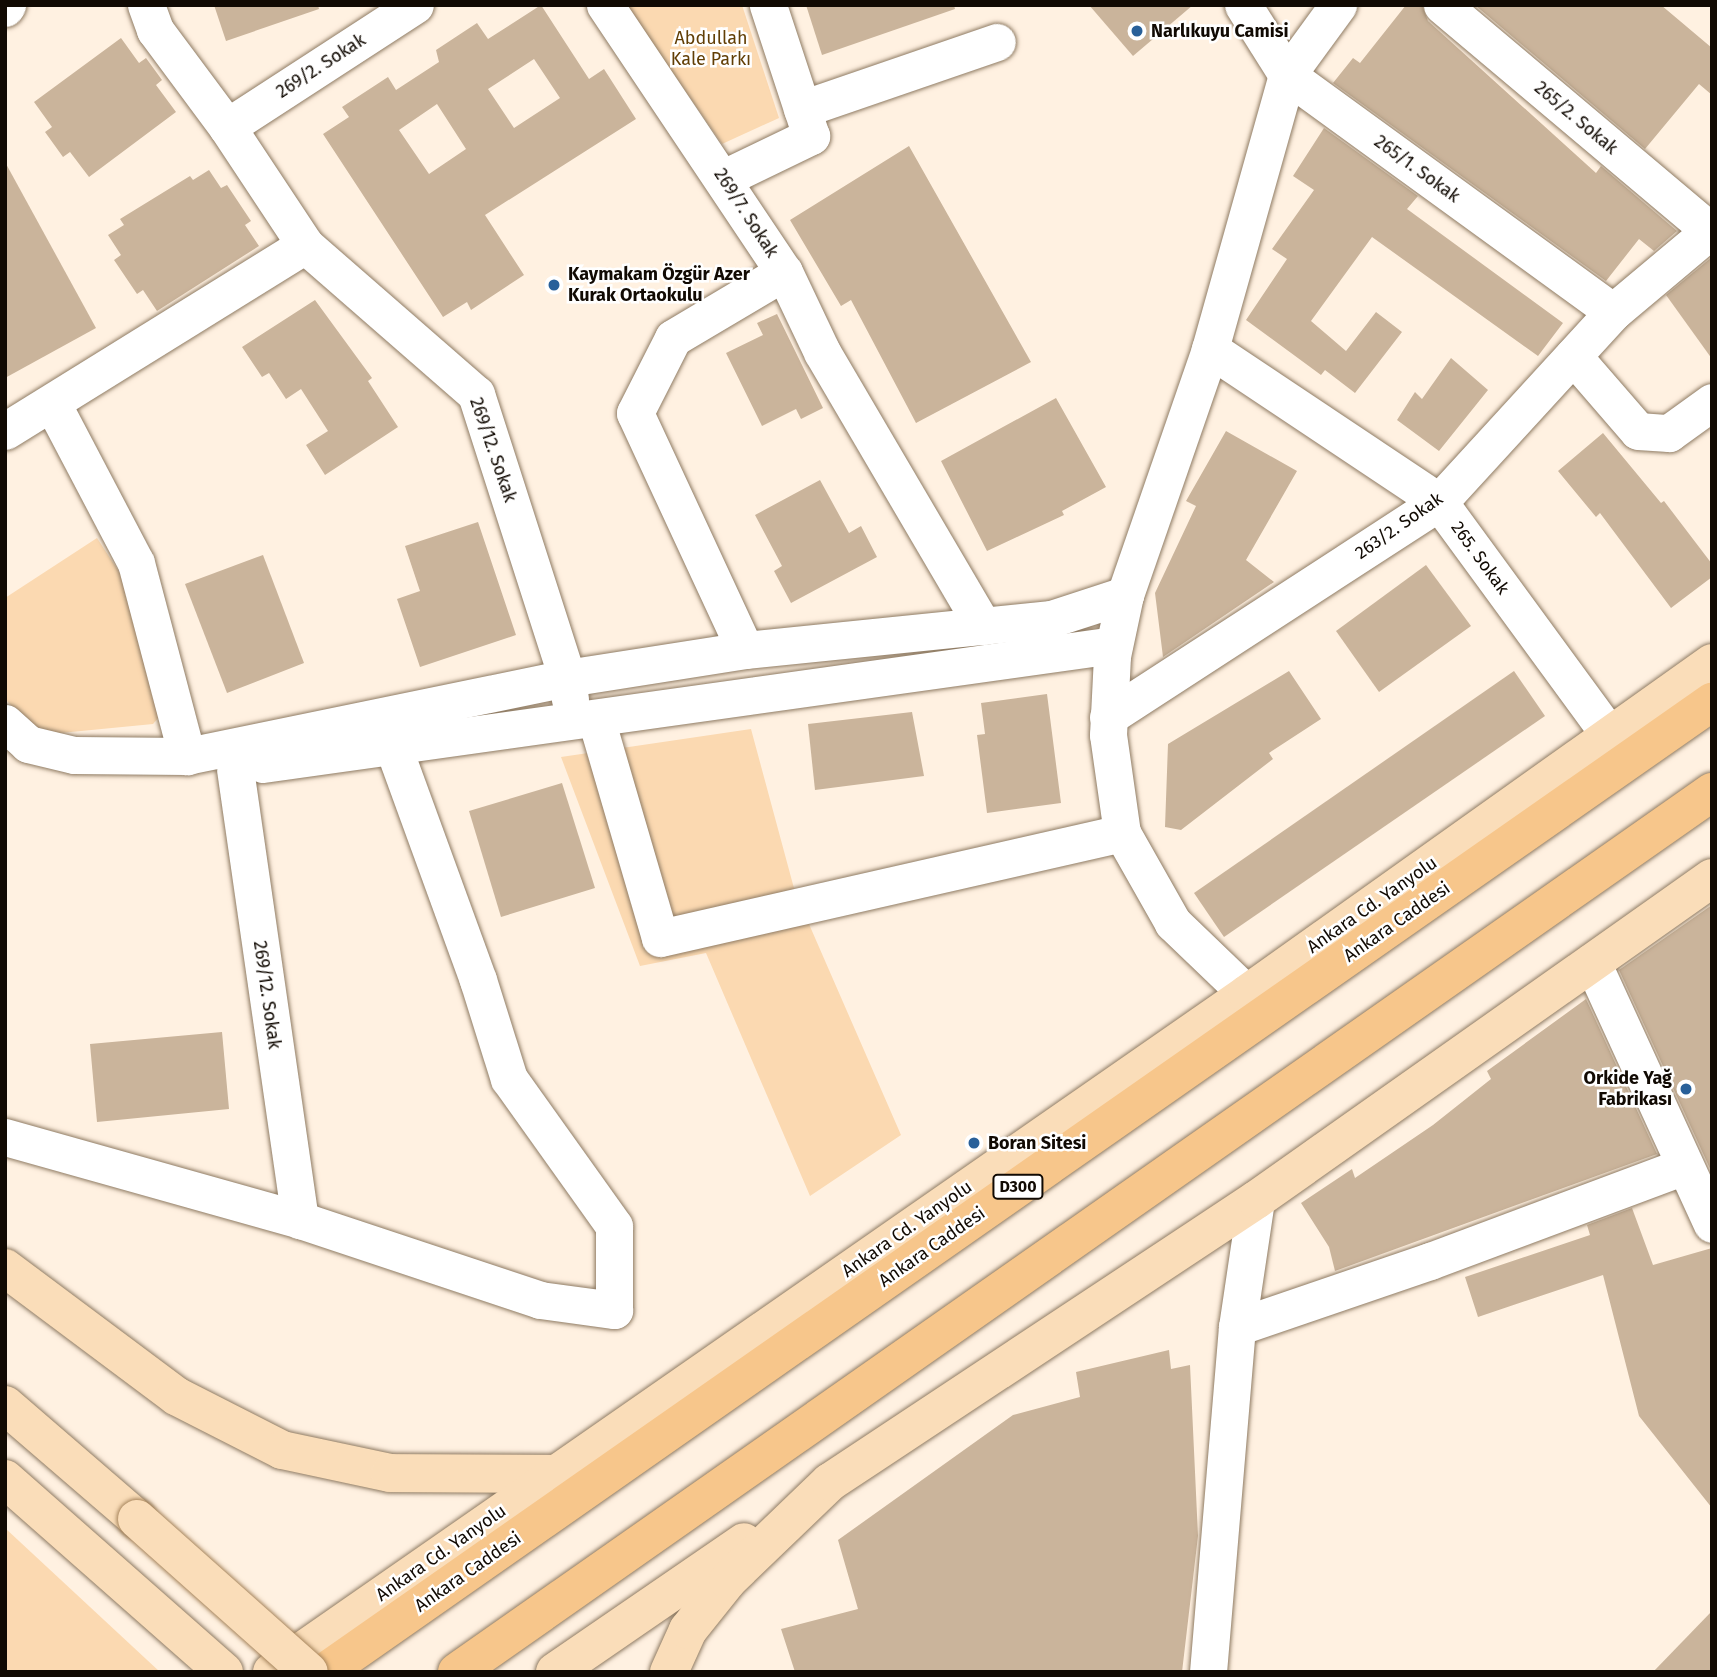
<!DOCTYPE html>
<meta charset="utf-8">
<style>
body{margin:0}
#map{position:relative;width:1717px;height:1677px;overflow:hidden;background:#fff1e1;font-family:"Fira Sans",sans-serif}
div>[style]{position:absolute}
.green>*{inset:0;background:#fbd9b1}
.building>*{inset:0;background:#cab49b}
.roads{filter:drop-shadow(0 0 2px #8f7b63) drop-shadow(0 0 2px #8f7b63)}
.minor>*{height:37px;margin:-18.5px;padding:0 18.5px;transform-origin:18.5px;border-radius:18.5px;background:#fff}
.major>*{height:38px;margin:-19px;padding:0 19px;transform-origin:19px;border-radius:19px;background:#faddb9}
.highway>*{height:38px;margin:-19px;padding:0 19px;transform-origin:19px;border-radius:19px;background:#f7c68b}
.bridges{filter:drop-shadow(0 0 2px #a6845b) drop-shadow(0 0 2px #a6845b)}
.major-bridge>*{height:38px;margin:-19px;padding:0 19px;transform-origin:19px;border-radius:19px;background:#faddb9}
.dots>*{width:19px;height:19px;translate:-50% -50%;box-sizing:border-box;border:4px solid #fff;border-radius:50%}
span{translate:-50% -50%;white-space:nowrap;text-align:center;line-height:1.15;-webkit-text-stroke:5px #fff;paint-order:stroke}
.shield-label span{padding:2px 5px;background:#fff;border:2px solid;border-radius:5px;-webkit-text-stroke-width:0}
.shield-label{font-size:16px;color:#110a03;font-weight:700}
.poi-label{font-size:18px;color:#110a03;font-weight:700}
.left{translate:0 -50%;text-align:left}
.right{translate:-100% -50%;text-align:right}
.park-label{font-size:18px;color:#613e05}
.street-label{font-size:18px;color:#110a03}
.frame{position:absolute;inset:0;border:7px solid #110a03;pointer-events:none}
</style>
<div id="map">
<div class="green">
<i style="clip-path:polygon(626px 5px,742px 5px,779px 118px,722px 144px)"></i>
<i style="clip-path:polygon(97px 538px,127px 584px,165px 710px,153px 724px,40px 735px,5px 699px,5px 598px)"></i>
<i style="clip-path:polygon(751px 729px,795px 892px,901px 1135px,810px 1196px,706px 953px,640px 966px,561px 757px)"></i>
<i style="clip-path:polygon(5px 1528px,160px 1672px,5px 1672px)"></i>
</div>
<div class="building">
<i style="clip-path:polygon(214px 5px,318px 5px,319px 9px,226px 41px)"></i>
<i style="clip-path:polygon(evenodd,541px 5px,589px 79px,604px 69px,636px 119px,485px 215px,524px 275px,471px 310px,467px 302px,443px 317px,323px 134px,349px 117px,342px 107px,388px 77px,396px 90px,439px 62px,436px 50px,477px 23px,488px 39px,541px 5px,534px 59px,560px 98px,514px 128px,488px 89px,534px 59px,541px 5px,437px 104px,466px 149px,429px 174px,399px 130px,437px 104px)"></i>
<i style="clip-path:polygon(806px 5px,954px 5px,955px 9px,822px 55px)"></i>
<i style="clip-path:polygon(1089px 5px,1193px 5px,1133px 56px)"></i>
<i style="clip-path:polygon(1406px 5px,1422px 5px,1428px 21px,1596px 173px,1601px 166px,1677px 231px,1654px 251px,1639px 239px,1606px 281px,1333px 83px,1353px 58px,1360px 63px)"></i>
<i style="clip-path:polygon(1475px 5px,1661px 5px,1712px 48px,1712px 95px,1699px 84px,1645px 149px)"></i>
<i style="clip-path:polygon(121px 38px,139px 63px,146px 58px,162px 80px,156px 85px,176px 112px,89px 177px,70px 152px,63px 157px,45px 132px,52px 127px,34px 102px)"></i>
<i style="clip-path:polygon(1324px 128px,1418px 196px,1407px 209px,1563px 323px,1538px 356px,1372px 237px,1311px 321px,1346px 351px,1376px 312px,1402px 332px,1355px 393px,1325px 370px,1321px 375px,1246px 320px,1287px 259px,1272px 249px,1314px 190px,1293px 176px)"></i>
<i style="clip-path:polygon(909px 146px,1031px 362px,916px 423px,851px 300px,841px 306px,790px 220px)"></i>
<i style="clip-path:polygon(5px 162px,96px 328px,5px 378px)"></i>
<i style="clip-path:polygon(209px 170px,221px 188px,227px 185px,251px 221px,245px 225px,259px 246px,157px 311px,143px 290px,137px 294px,114px 260px,121px 255px,108px 235px,124px 225px,120px 219px,190px 176px,193px 180px)"></i>
<i style="clip-path:polygon(1712px 257px,1712px 359px,1666px 295px)"></i>
<i style="clip-path:polygon(315px 300px,372px 378px,368px 381px,398px 427px,325px 475px,306px 445px,328px 431px,301px 389px,286px 399px,269px 373px,262px 377px,242px 347px)"></i>
<i style="clip-path:polygon(777px 314px,823px 408px,801px 419px,796px 409px,762px 426px,726px 353px,763px 335px,757px 323px)"></i>
<i style="clip-path:polygon(1451px 358px,1488px 390px,1439px 451px,1397px 420px,1415px 392px,1422px 399px)"></i>
<i style="clip-path:polygon(1056px 398px,1106px 487px,1062px 511px,1064px 515px,987px 551px,941px 461px)"></i>
<i style="clip-path:polygon(1226px 431px,1297px 471px,1246px 560px,1274px 582px,1163px 657px,1155px 593px,1196px 506px,1186px 501px)"></i>
<i style="clip-path:polygon(1603px 433px,1661px 503px,1664px 501px,1712px 564px,1712px 577px,1671px 608px,1600px 513px,1596px 517px,1558px 471px)"></i>
<i style="clip-path:polygon(820px 480px,849px 533px,861px 526px,877px 557px,791px 603px,774px 571px,782px 566px,755px 515px)"></i>
<i style="clip-path:polygon(478px 522px,516px 635px,420px 667px,397px 599px,420px 591px,405px 546px)"></i>
<i style="clip-path:polygon(263px 555px,304px 663px,227px 693px,185px 584px)"></i>
<i style="clip-path:polygon(1426px 565px,1471px 626px,1379px 692px,1336px 631px)"></i>
<i style="clip-path:polygon(1289px 671px,1321px 719px,1269px 753px,1273px 759px,1181px 830px,1165px 827px,1168px 744px)"></i>
<i style="clip-path:polygon(1514px 671px,1545px 716px,1224px 937px,1194px 893px)"></i>
<i style="clip-path:polygon(1047px 694px,1061px 803px,987px 813px,977px 735px,985px 734px,981px 703px)"></i>
<i style="clip-path:polygon(912px 712px,924px 776px,815px 790px,808px 724px)"></i>
<i style="clip-path:polygon(562px 783px,595px 888px,501px 917px,469px 811px)"></i>
<i style="clip-path:polygon(1712px 905px,1712px 1173px,1619px 970px)"></i>
<i style="clip-path:polygon(1586px 999px,1657px 1154px,1335px 1271px,1329px 1247px,1301px 1203px,1352px 1169px,1355px 1178px,1433px 1125px,1491px 1079px,1487px 1071px)"></i>
<i style="clip-path:polygon(222px 1032px,229px 1109px,97px 1122px,90px 1044px)"></i>
<i style="clip-path:polygon(1632px 1208px,1653px 1265px,1712px 1248px,1712px 1508px,1639px 1416px,1603px 1275px,1478px 1317px,1465px 1277px,1590px 1235px,1587px 1225px)"></i>
<i style="clip-path:polygon(1169px 1350px,1171px 1369px,1190px 1365px,1198px 1536px,1182px 1672px,795px 1672px,781px 1629px,858px 1609px,838px 1540px,1013px 1415px,1080px 1397px,1076px 1372px)"></i>
<i style="clip-path:polygon(1712px 1611px,1712px 1672px,1653px 1672px)"></i>
</div>
<div class="roads">
<div class="minor">
<i style="left:146px;top:5px;width:27px;rotate:70deg"></i>
<i style="left:155px;top:30px;width:121px;rotate:53.4deg"></i>
<i style="left:227px;top:127px;width:141px;rotate:56.5deg"></i>
<i style="left:305px;top:245px;width:227px;rotate:41.1deg"></i>
<i style="left:476px;top:394px;width:298px;rotate:72.2deg"></i>
<i style="left:567px;top:678px;width:22px;rotate:82deg"></i>
<i style="left:605px;top:5px;width:321px;rotate:56.2deg"></i>
<i style="left:784px;top:272px;width:129px;rotate:149.3deg"></i>
<i style="left:673px;top:338px;width:84px;rotate:116.9deg"></i>
<i style="left:635px;top:413px;width:261px;rotate:65.1deg"></i>
<i style="left:1243px;top:5px;width:83px;rotate:57.8deg"></i>
<i style="left:1287px;top:75px;width:403px;rotate:36deg"></i>
<i style="left:1442px;top:5px;width:351px;rotate:40.1deg"></i>
<i style="left:5px;top:8px;width:4px;rotate:-56deg"></i>
<i style="left:802px;top:109px;width:206px;rotate:-19deg"></i>
<i style="left:227px;top:127px;width:224px;rotate:-33deg"></i>
<i style="left:724px;top:178px;width:97px;rotate:-25.8deg"></i>
<i style="left:811px;top:136px;width:138px;rotate:-108.2deg"></i>
<i style="left:784px;top:272px;width:89px;rotate:64.6deg"></i>
<i style="left:822px;top:352px;width:318px;rotate:59.6deg"></i>
<i style="left:1210px;top:349px;width:275px;rotate:33.7deg"></i>
<i style="left:1439px;top:502px;width:290px;rotate:53.8deg"></i>
<i style="left:1573px;top:356px;width:99px;rotate:49.1deg"></i>
<i style="left:1638px;top:431px;width:31px;rotate:4deg"></i>
<i style="left:1669px;top:433px;width:53px;rotate:-35.8deg"></i>
<i style="left:53px;top:405px;width:178px;rotate:62.3deg"></i>
<i style="left:136px;top:563px;width:200px;rotate:75.2deg"></i>
<i style="left:5px;top:431px;width:353px;rotate:-31.8deg"></i>
<i style="left:1108px;top:717px;width:395px;rotate:-33deg"></i>
<i style="left:1439px;top:502px;width:258px;rotate:-47.5deg"></i>
<i style="left:1613px;top:312px;width:129px;rotate:-40deg"></i>
<i style="left:596px;top:719px;width:228px;rotate:73.7deg"></i>
<i style="left:660px;top:938px;width:474px;rotate:-12.8deg"></i>
<i style="left:5px;top:723px;width:31px;rotate:42deg"></i>
<i style="left:28px;top:744px;width:47px;rotate:13.4deg"></i>
<i style="left:74px;top:755px;width:113px;rotate:0.5deg"></i>
<i style="left:187px;top:756px;width:388px;rotate:-11.6deg"></i>
<i style="left:567px;top:678px;width:180px;rotate:-8.9deg"></i>
<i style="left:745px;top:650px;width:308px;rotate:-5.8deg"></i>
<i style="left:1051px;top:619px;width:78px;rotate:-18deg"></i>
<i style="left:263px;top:764px;width:859px;rotate:-7.96deg"></i>
<i style="left:235px;top:769px;width:456px;rotate:81.8deg"></i>
<i style="left:1592px;top:962px;width:288px;rotate:65.4deg"></i>
<i style="left:1247px;top:994px;width:103px;rotate:-136.2deg"></i>
<i style="left:1173px;top:923px;width:103px;rotate:-119.5deg"></i>
<i style="left:1122px;top:833px;width:99px;rotate:-98.1deg"></i>
<i style="left:1108px;top:735px;width:79px;rotate:-87.1deg"></i>
<i style="left:1112px;top:656px;width:62px;rotate:-78deg"></i>
<i style="left:1125px;top:595px;width:260px;rotate:-70.9deg"></i>
<i style="left:1210px;top:349px;width:285px;rotate:-74.3deg"></i>
<i style="left:1287px;top:75px;width:87px;rotate:-53.9deg"></i>
<i style="left:5px;top:1137px;width:306px;rotate:15.7deg"></i>
<i style="left:300px;top:1220px;width:253px;rotate:18.4deg"></i>
<i style="left:540px;top:1300px;width:75px;rotate:7.7deg"></i>
<i style="left:614px;top:1310px;width:84px;rotate:-90deg"></i>
<i style="left:614px;top:1226px;width:181px;rotate:-125.5deg"></i>
<i style="left:509px;top:1079px;width:104px;rotate:-107.4deg"></i>
<i style="left:478px;top:980px;width:251px;rotate:-110deg"></i>
<i style="left:1237px;top:1327px;width:204px;rotate:-18.9deg"></i>
<i style="left:1430px;top:1261px;width:271px;rotate:-20.5deg"></i>
<i style="left:1208px;top:1672px;width:346px;rotate:-85.2deg"></i>
<i style="left:1237px;top:1327px;width:128px;rotate:-81.5deg"></i>
</div>
<div class="major">
<i style="left:5px;top:1268px;width:214px;rotate:36.8deg"></i>
<i style="left:176px;top:1396px;width:119px;rotate:27deg"></i>
<i style="left:282px;top:1450px;width:110px;rotate:12deg"></i>
<i style="left:390px;top:1473px;width:164px;rotate:0.3deg"></i>
<i style="left:5px;top:1405px;width:174px;rotate:40.8deg"></i>
<i style="left:5px;top:1479px;width:292px;rotate:41.4deg"></i>
<i style="left:272px;top:1672px;width:1188px;rotate:-34.81deg"></i>
<i style="left:1247px;top:994px;width:571px;rotate:-35.44deg"></i>
<i style="left:555px;top:1672px;width:229px;rotate:-34.5deg"></i>
<i style="left:669px;top:1672px;width:46px;rotate:-65.7deg"></i>
<i style="left:688px;top:1630px;width:64px;rotate:-51.3deg"></i>
<i style="left:728px;top:1580px;width:141px;rotate:-43.9deg"></i>
<i style="left:830px;top:1482px;width:511px;rotate:-33.5deg"></i>
<i style="left:1256px;top:1200px;width:558px;rotate:-35.23deg"></i>
</div>
<div class="highway">
<i style="left:325px;top:1672px;width:1693px;rotate:-34.97deg"></i>
<i style="left:457px;top:1672px;width:1533px;rotate:-35.04deg"></i>
</div>
</div>
<div class="bridges">
<div class="major-bridge">
<i style="left:137px;top:1519px;width:230px;rotate:41.7deg"></i>
</div>
</div>
<div class="dots">
<i style="left:1137px;top:31px;background:#296099"></i>
<i style="left:554px;top:285px;background:#296099"></i>
<i style="left:1686px;top:1089px;background:#296099"></i>
<i style="left:974px;top:1143px;background:#296099"></i>
</div>
<div class="shield-label">
<span style="left:1018px;top:1187px">D300</span>
</div>
<div class="poi-label">
<span class="left" style="left:1151px;top:31px">Narlıkuyu Camisi</span>
<span class="left" style="left:568px;top:285px">Kaymakam Özgür Azer<br>Kurak Ortaokulu</span>
<span class="right" style="left:1672px;top:1089px">Orkide Yağ<br>Fabrikası</span>
<span class="left" style="left:988px;top:1143px">Boran Sitesi</span>
</div>
<div class="park-label">
<span style="left:711px;top:49px">Abdullah<br>Kale Parkı</span>
</div>
<div class="street-label">
<span style="left:321px;top:66px;rotate:-33deg">269/2. Sokak</span>
<span style="left:1576px;top:118px;rotate:40deg">265/2. Sokak</span>
<span style="left:1417px;top:169px;rotate:36deg">265/1. Sokak</span>
<span style="left:746px;top:213px;rotate:57deg">269/7. Sokak</span>
<span style="left:493px;top:450px;rotate:71deg">269/12. Sokak</span>
<span style="left:1399px;top:526px;rotate:-35deg">263/2. Sokak</span>
<span style="left:1480px;top:558px;rotate:54deg">265. Sokak</span>
<span style="left:1372px;top:905px;rotate:-35deg">Ankara Cd. Yanyolu</span>
<span style="left:1397px;top:922px;rotate:-35deg">Ankara Caddesi</span>
<span style="left:267px;top:995px;rotate:82deg">269/12. Sokak</span>
<span style="left:907px;top:1229px;rotate:-35deg">Ankara Cd. Yanyolu</span>
<span style="left:932px;top:1247px;rotate:-35deg">Ankara Caddesi</span>
<span style="left:441px;top:1553px;rotate:-35deg">Ankara Cd. Yanyolu</span>
<span style="left:468px;top:1572px;rotate:-35deg">Ankara Caddesi</span>
</div>
<div class="frame"></div>
</div>
